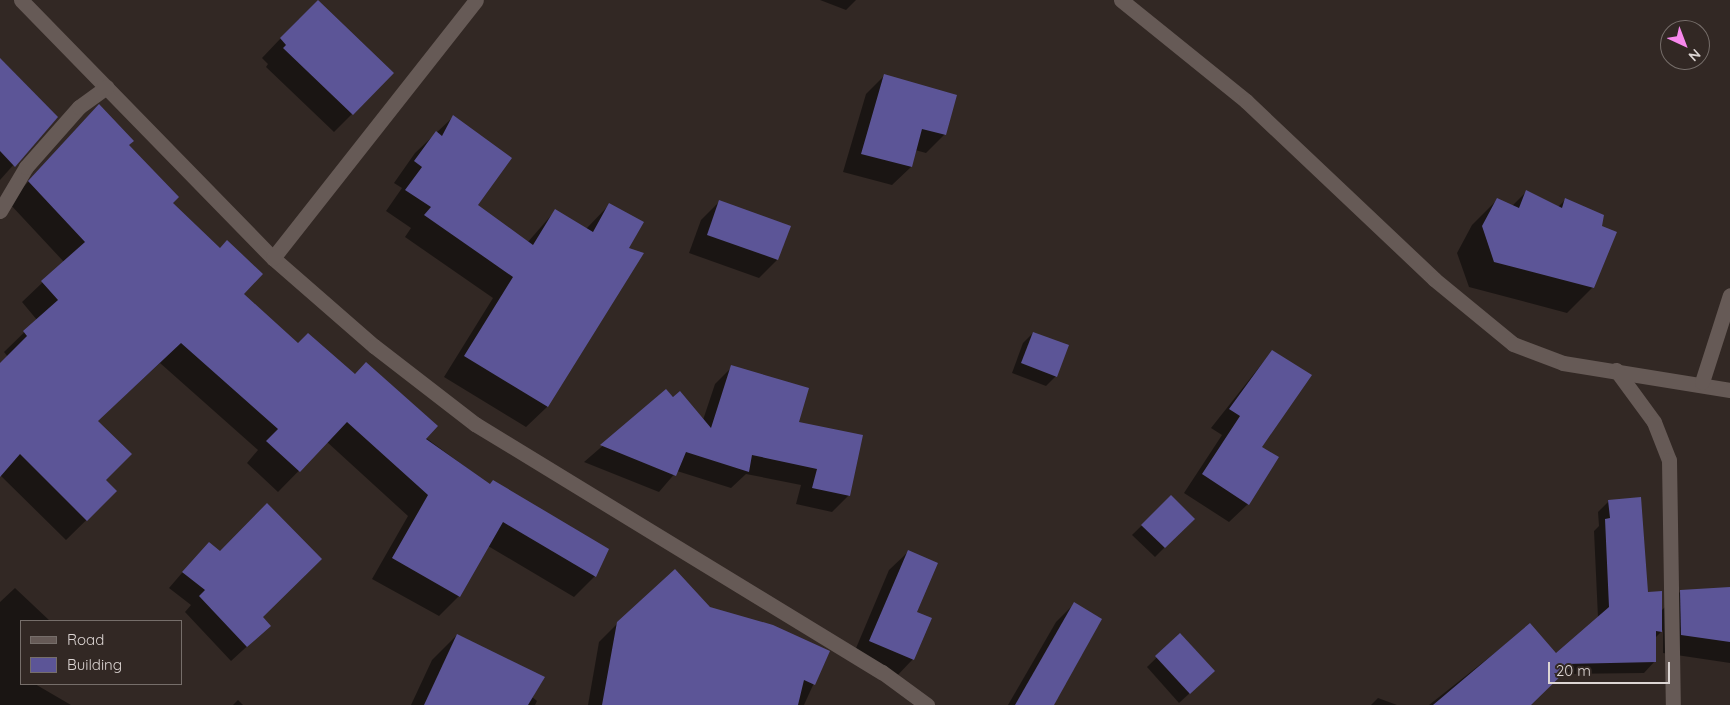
<!DOCTYPE html>
<style>
body{margin:0}
#map{position:relative;width:1730px;height:705px;overflow:hidden;background:#322824;font-family:Quicksand,sans-serif}
div>[style]{position:absolute}
.shadow>*{inset:0;background:#0007}
.building>*{inset:0;background:#5c5597}
.minor>*{height:15px;margin:-7.5px;padding:0 7.5px;transform-origin:7.5px;border-radius:7.5px;background:#665a56}
span{translate:-50% -50%;white-space:nowrap;text-align:center;line-height:1.15;-webkit-text-stroke:4.5px #322824;paint-order:stroke}
.legend{position:absolute;left:20px;top:620px;width:162px;height:65px;box-sizing:border-box;background:#322824;border:1px solid #766e6a;margin:0;padding:6px 9px;list-style:none;font-size:15px;color:#ddd6d4}
.legend li{display:flex;align-items:center;gap:10px;height:25px}
.legend b{width:25px;border:1px solid #766e6a}
.north{position:absolute;left:1660px;top:20px;width:50px;height:50px;box-sizing:border-box;background:#322824;border:1px solid #766e6a;border-radius:50%;rotate:137deg;font-size:14px;font-weight:700;line-height:20px;text-align:center;color:#ddd6d4}
.north::after{content:'';display:block;margin:auto;width:18px;height:22px;background:#f788ec;clip-path:polygon(50% 0,100% 100%,50% 72%,0 100%)}
.scale{position:absolute;left:1548px;top:662px;width:122px;height:22px;box-sizing:border-box;border:2px solid #ddd6d4;border-top:0;padding-left:6px;font-size:15px;line-height:18px;white-space:nowrap;color:#ddd6d4;-webkit-text-stroke:4px #322824;paint-order:stroke}
</style>
<div id="map">
<div class="shadow">
<i style="clip-path:polygon(820px 0,856px 0,846px 10px)"></i>
<i style="clip-path:polygon(299px 19px,393px 73px,334px 132px,266px 67px,268px 64px,262px 58px)"></i>
<i style="clip-path:polygon(0 60px,56px 117px,0 180px)"></i>
<i style="clip-path:polygon(884px 76px,945px 134px,926px 153px,915px 150px,911px 167px,892px 185px,843px 172px,866px 94px)"></i>
<i style="clip-path:polygon(453px 117px,476px 205px,527px 243px,555px 211px,586px 229px,609px 205px,627px 248px,642px 253px,547px 407px,526px 427px,444px 377px,493px 298px,405px 237px,411px 228px,386px 211px,402px 188px,394px 183px,415px 153px)"></i>
<i style="clip-path:polygon(79px 126px,128px 146px,242px 294px,298px 344px,490px 485px,608px 549px,595px 576px,574px 597px,488px 546px,459px 596px,439px 616px,372px 579px,408px 516px,327px 442px,278px 492px,247px 463px,258px 450px,160px 363px,97px 421px,104px 480px,116px 491px,66px 540px,0 475px,0 365px,8px 357px,4px 352px,37px 320px,22px 302px,64px 262px,9px 203px)"></i>
<i style="clip-path:polygon(1526px 192px,1558px 207px,1565px 200px,1593px 287px,1567px 313px,1469px 287px,1457px 253px,1472px 225px,1497px 200px,1512px 206px)"></i>
<i style="clip-path:polygon(720px 201px,777px 260px,759px 278px,689px 253px,701px 220px)"></i>
<i style="clip-path:polygon(1033px 333px,1056px 376px,1046px 386px,1012px 373px,1023px 343px)"></i>
<i style="clip-path:polygon(1272px 351px,1261px 447px,1248px 504px,1229px 522px,1184px 493px,1222px 435px,1211px 428px)"></i>
<i style="clip-path:polygon(732px 367px,797px 423px,849px 495px,832px 512px,796px 504px,801px 485px,746px 474px,731px 488px,677px 471px,659px 492px,584px 462px,666px 391px,703px 420px,715px 384px)"></i>
<i style="clip-path:polygon(1171px 497px,1193px 519px,1155px 557px,1132px 535px)"></i>
<i style="clip-path:polygon(1609px 501px,1647px 593px,1661px 611px,1681px 591px,1730px 588px,1730px 663px,1663px 653px,1663px 630px,1655px 638px,1655px 661px,1644px 673px,1561px 674px,1530px 705px,1429px 705px,1530px 625px,1556px 655px,1598px 618px,1594px 531px,1599px 526px,1598px 512px)"></i>
<i style="clip-path:polygon(908px 552px,915px 612px,913px 659px,895px 678px,851px 660px,889px 570px)"></i>
<i style="clip-path:polygon(194px 559px,261px 617px,254px 640px,231px 661px,185px 612px,191px 605px,169px 588px)"></i>
<i style="clip-path:polygon(15px 588px,50px 621px,21px 621px,21px 684px,35px 684px,71px 705px,0 705px,0 602px)"></i>
<i style="clip-path:polygon(1074px 604px,1053px 705px,1008px 705px,1056px 622px)"></i>
<i style="clip-path:polygon(618px 623px,642px 705px,588px 705px,599px 642px)"></i>
<i style="clip-path:polygon(457px 635px,537px 701px,535px 705px,411px 705px,432px 660px)"></i>
<i style="clip-path:polygon(1180px 635px,1203px 681px,1179px 703px,1147px 667px)"></i>
<i style="clip-path:polygon(828px 652px,804px 705px,679px 705px)"></i>
<i style="clip-path:polygon(1378px 698px,1397px 705px,1371px 705px)"></i>
<i style="clip-path:polygon(238px 700px,243px 705px,233px 705px)"></i>
</div>
<div class="building">
<i style="clip-path:polygon(318px 0,394px 73px,353px 115px,283px 48px,286px 45px,280px 38px)"></i>
<i style="clip-path:polygon(0 58px,58px 117px,15px 167px,0 151px)"></i>
<i style="clip-path:polygon(884px 74px,957px 95px,946px 135px,922px 129px,912px 167px,861px 154px)"></i>
<i style="clip-path:polygon(99px 104px,134px 141px,129px 145px,179px 197px,173px 203px,220px 248px,227px 240px,263px 274px,244px 294px,298px 343px,308px 333px,355px 374px,366px 362px,438px 426px,426px 439px,490px 484px,493px 480px,609px 549px,596px 577px,503px 522px,460px 597px,392px 558px,428px 495px,347px 422px,300px 472px,266px 441px,278px 429px,181px 343px,98px 421px,132px 454px,106px 480px,117px 491px,87px 521px,20px 454px,0 477px,0 363px,27px 336px,23px 331px,58px 300px,41px 281px,85px 242px,28px 181px)"></i>
<i style="clip-path:polygon(453px 115px,512px 158px,478px 205px,533px 245px,555px 209px,593px 232px,609px 203px,644px 222px,629px 248px,644px 253px,548px 407px,464px 356px,513px 277px,424px 215px,431px 207px,405px 190px,422px 167px,414px 161px,436px 131px,442px 136px)"></i>
<i style="clip-path:polygon(1526px 190px,1562px 208px,1565px 198px,1604px 215px,1602px 226px,1617px 232px,1594px 288px,1494px 262px,1482px 226px,1497px 198px,1519px 208px)"></i>
<i style="clip-path:polygon(719px 200px,791px 226px,778px 260px,707px 235px)"></i>
<i style="clip-path:polygon(1033px 332px,1069px 345px,1057px 377px,1021px 363px)"></i>
<i style="clip-path:polygon(1272px 350px,1312px 375px,1262px 447px,1279px 457px,1249px 505px,1202px 474px,1240px 416px,1229px 409px)"></i>
<i style="clip-path:polygon(731px 365px,809px 388px,799px 422px,863px 435px,850px 496px,812px 488px,817px 469px,752px 455px,749px 472px,686px 452px,676px 476px,600px 445px,666px 389px,673px 397px,680px 391px,711px 428px)"></i>
<i style="clip-path:polygon(1171px 495px,1195px 519px,1165px 548px,1141px 525px)"></i>
<i style="clip-path:polygon(1641px 497px,1648px 592px,1662px 591px,1662px 632px,1656px 631px,1656px 662px,1565px 664px,1569px 668px,1531px 705px,1433px 705px,1530px 623px,1556px 653px,1609px 607px,1605px 519px,1610px 518px,1608px 500px)"></i>
<i style="clip-path:polygon(267px 503px,322px 559px,263px 617px,271px 626px,247px 647px,199px 596px,205px 590px,182px 572px,209px 542px,220px 551px)"></i>
<i style="clip-path:polygon(908px 550px,938px 563px,917px 612px,932px 618px,914px 660px,869px 641px)"></i>
<i style="clip-path:polygon(675px 569px,710px 607px,773px 625px,830px 651px,815px 685px,804px 680px,798px 705px,602px 705px,617px 622px)"></i>
<i style="clip-path:polygon(1730px 587px,1730px 642px,1681px 635px,1680px 590px)"></i>
<i style="clip-path:polygon(1074px 602px,1102px 619px,1054px 705px,1015px 705px)"></i>
<i style="clip-path:polygon(1180px 633px,1215px 671px,1190px 694px,1155px 656px)"></i>
<i style="clip-path:polygon(457px 634px,545px 677px,528px 705px,424px 705px)"></i>
</div>
<div class="minor">
<i style="left:21px;top:0;width:361px;rotate:45.7deg"></i>
<i style="left:273px;top:258px;width:134px;rotate:41.1deg"></i>
<i style="left:374px;top:346px;width:128px;rotate:37.7deg"></i>
<i style="left:475px;top:424px;width:477px;rotate:31.4deg"></i>
<i style="left:882px;top:672px;width:56px;rotate:36.3deg"></i>
<i style="left:1121px;top:0;width:161px;rotate:38.9deg"></i>
<i style="left:1246px;top:101px;width:259px;rotate:43.4deg"></i>
<i style="left:1434px;top:279px;width:102px;rotate:39.4deg"></i>
<i style="left:1513px;top:344px;width:53px;rotate:20.8deg"></i>
<i style="left:1563px;top:363px;width:169px;rotate:9.2deg"></i>
<i style="left:0;top:211px;width:51px;rotate:-59.4deg"></i>
<i style="left:26px;top:167px;width:80px;rotate:-48.5deg"></i>
<i style="left:79px;top:107px;width:34px;rotate:-36deg"></i>
<i style="left:273px;top:258px;width:328px;rotate:-51.8deg"></i>
<i style="left:1616px;top:370px;width:64px;rotate:53.8deg"></i>
<i style="left:1654px;top:422px;width:41px;rotate:68.5deg"></i>
<i style="left:1669px;top:460px;width:245px;rotate:89.1deg"></i>
<i style="left:1702px;top:382px;width:91px;rotate:-72.2deg"></i>
</div>
<ul class="legend">
<li><b style="height:6px;background:#665a56"></b>Road</li>
<li><b style="height:14px;background:#5c5597"></b>Building</li>
</ul>
<div class="north">N</div>
<div class="scale">20 m</div>
</div>
